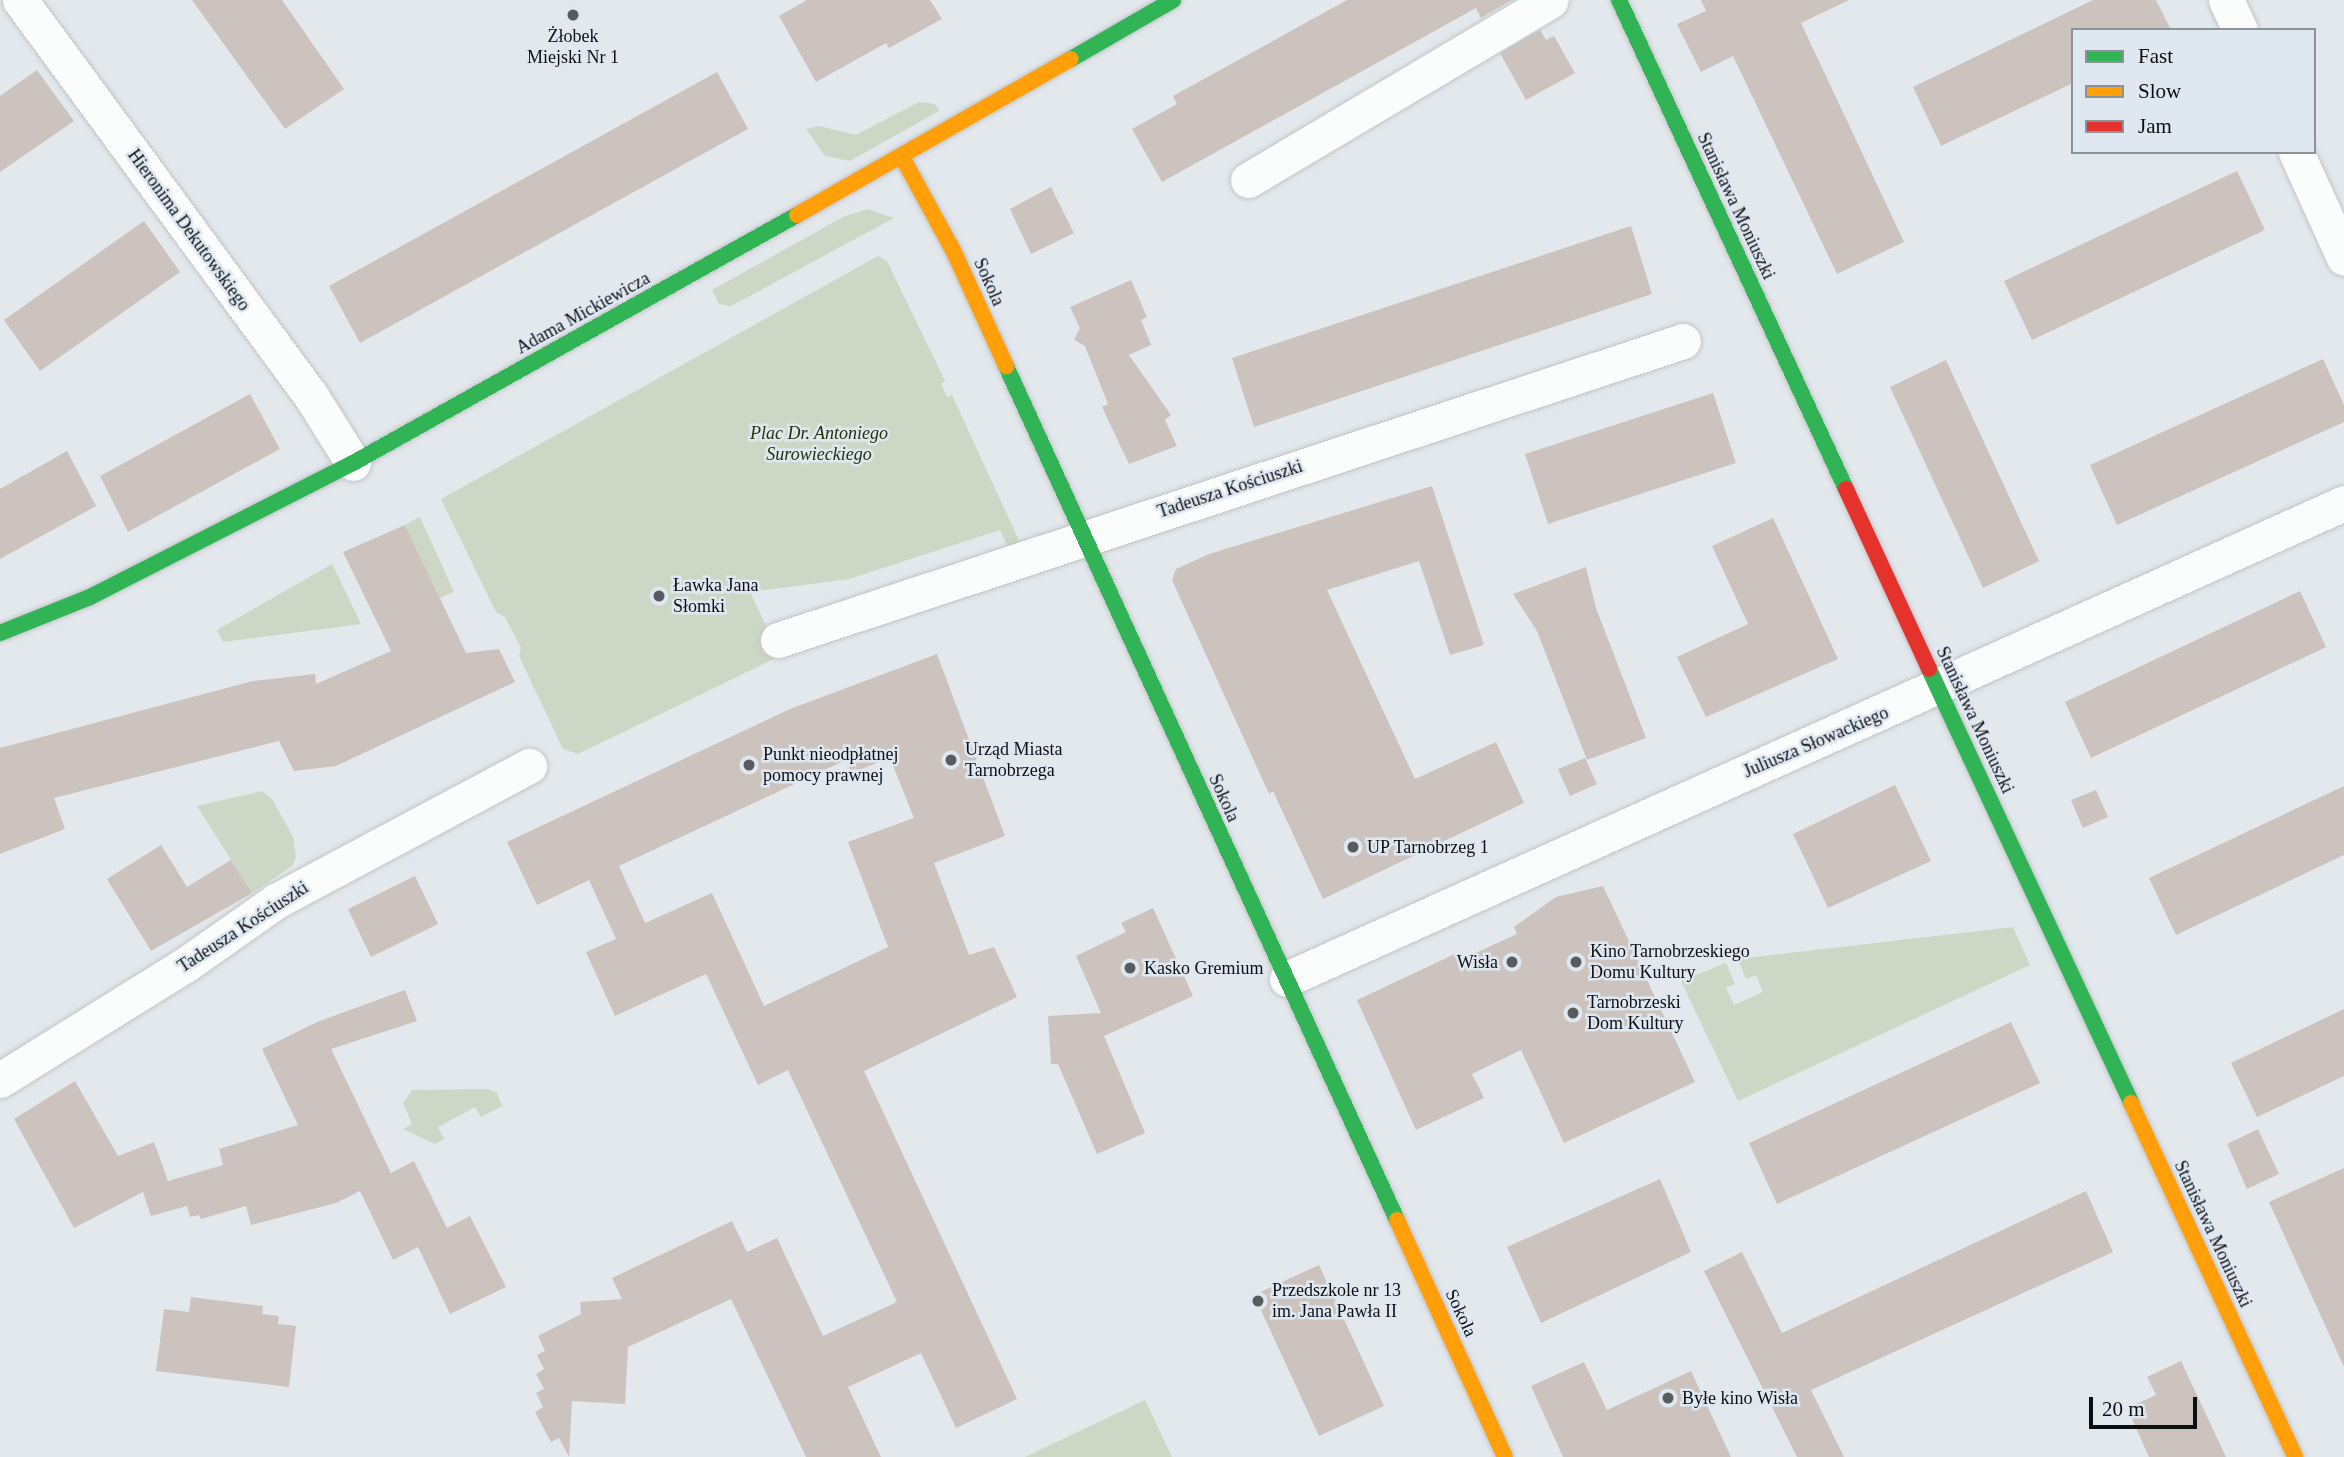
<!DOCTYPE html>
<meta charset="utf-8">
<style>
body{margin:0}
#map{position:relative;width:2344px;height:1457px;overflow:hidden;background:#e3e8ed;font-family:Georgia,serif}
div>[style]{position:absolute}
.green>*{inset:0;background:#ccd7c5}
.building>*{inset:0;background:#ccc3bf}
.roads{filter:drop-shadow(0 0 2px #c1c5c9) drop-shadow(0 0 2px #c1c5c9)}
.street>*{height:35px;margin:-17.5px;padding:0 17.5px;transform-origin:17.5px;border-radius:17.5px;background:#fbfcfc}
.fast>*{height:16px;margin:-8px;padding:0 8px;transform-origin:8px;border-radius:8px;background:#30b455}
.slow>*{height:16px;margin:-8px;padding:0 8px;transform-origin:8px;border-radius:8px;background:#ff9f0a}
.jam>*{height:16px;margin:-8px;padding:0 8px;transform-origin:8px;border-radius:8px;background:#e5322d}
.dots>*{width:19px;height:19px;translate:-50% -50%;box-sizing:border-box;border:4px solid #dfe8f1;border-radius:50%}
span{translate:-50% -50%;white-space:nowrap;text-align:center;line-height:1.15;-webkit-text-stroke:5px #dfe8f1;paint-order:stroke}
.poi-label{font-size:18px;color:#0d1013}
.left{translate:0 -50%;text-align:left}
.right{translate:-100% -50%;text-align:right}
.street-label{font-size:18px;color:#0d1013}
.park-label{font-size:18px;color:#233406;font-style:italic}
.legend{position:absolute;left:2071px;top:28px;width:245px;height:126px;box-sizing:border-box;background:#dfe8f1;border:2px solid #8b9298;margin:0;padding:9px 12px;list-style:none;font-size:21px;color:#0d1013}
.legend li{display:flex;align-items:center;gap:14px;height:35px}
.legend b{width:35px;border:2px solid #8b9298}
.scale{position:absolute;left:2089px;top:1397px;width:108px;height:32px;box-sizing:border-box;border:4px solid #0d1013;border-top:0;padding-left:9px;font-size:21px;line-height:24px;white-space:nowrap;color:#0d1013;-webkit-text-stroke:5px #dfe8f1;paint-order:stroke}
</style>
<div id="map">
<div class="green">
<i style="clip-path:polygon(919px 102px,935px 104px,939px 111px,850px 161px,825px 156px,806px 129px,819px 126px,856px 135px)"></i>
<i style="clip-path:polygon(867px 209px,894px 218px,731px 306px,719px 304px,712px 290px,843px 217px)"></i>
<i style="clip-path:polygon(878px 256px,887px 261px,945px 381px,941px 384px,947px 397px,952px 395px,1022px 547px,1009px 550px,1000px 530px,849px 579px,750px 592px,780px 656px,578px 754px,563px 749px,519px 656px,521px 648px,505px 617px,496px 612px,441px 499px)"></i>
<i style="clip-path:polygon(420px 517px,454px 592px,440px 598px,405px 525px)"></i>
<i style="clip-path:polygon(332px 564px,361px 624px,223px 642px,217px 630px)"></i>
<i style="clip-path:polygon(262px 791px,272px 799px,293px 837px,296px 857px,292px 866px,252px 893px,197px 806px)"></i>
<i style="clip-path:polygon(2013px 927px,2030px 965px,1738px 1101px,1681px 981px,1726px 963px,1735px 984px,1726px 988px,1734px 1005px,1763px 992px,1756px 975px,1746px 979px,1738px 959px)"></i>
<i style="clip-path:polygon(488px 1089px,497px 1093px,502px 1106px,481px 1117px,475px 1107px,438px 1127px,444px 1139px,435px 1144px,403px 1129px,412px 1124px,403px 1103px,412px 1090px)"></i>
<i style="clip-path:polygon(1145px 1400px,1172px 1457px,1025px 1457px)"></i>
</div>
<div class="building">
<i style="clip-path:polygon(192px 0,282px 0,344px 89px,285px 129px)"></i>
<i style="clip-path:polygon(807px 0,930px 0,942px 19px,889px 48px,886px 43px,816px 82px,779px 16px)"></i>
<i style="clip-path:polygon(1347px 0,1512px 0,1481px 18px,1476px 8px,1162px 182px,1132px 129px,1177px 104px,1173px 96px)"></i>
<i style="clip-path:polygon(1701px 0,1849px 0,1801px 23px,1904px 242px,1837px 274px,1733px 56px,1701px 72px,1677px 24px,1706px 11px)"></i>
<i style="clip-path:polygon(2093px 0,2156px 0,2171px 30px,2073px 30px,2073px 83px,1941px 146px,1913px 87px)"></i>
<i style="clip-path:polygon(1540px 30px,1546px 40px,1554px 36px,1575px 73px,1526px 100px,1500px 53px)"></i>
<i style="clip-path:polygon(37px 70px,74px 121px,0 172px,0 96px)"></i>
<i style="clip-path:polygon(717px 72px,748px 129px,360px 343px,329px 286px)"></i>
<i style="clip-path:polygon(2237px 171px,2265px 230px,2032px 340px,2004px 281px)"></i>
<i style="clip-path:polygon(1051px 187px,1074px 233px,1031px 254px,1010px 209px)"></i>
<i style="clip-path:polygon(144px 221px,180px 272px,40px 371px,4px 320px)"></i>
<i style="clip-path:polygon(1631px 226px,1652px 294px,1254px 427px,1232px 358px)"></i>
<i style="clip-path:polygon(1131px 280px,1147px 317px,1141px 320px,1151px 345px,1129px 355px,1171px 415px,1165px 420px,1177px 446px,1129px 464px,1102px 407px,1108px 404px,1085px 346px,1074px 340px,1080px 328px,1070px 307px)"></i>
<i style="clip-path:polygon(2323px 359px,2344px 405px,2344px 422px,2117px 525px,2090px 465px)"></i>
<i style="clip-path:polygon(1946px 360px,2039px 561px,1983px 588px,1890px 387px)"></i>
<i style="clip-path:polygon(1713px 393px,1736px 463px,1548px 524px,1525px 454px)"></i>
<i style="clip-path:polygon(250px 394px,280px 449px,128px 532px,100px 476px)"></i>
<i style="clip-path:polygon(67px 451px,96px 506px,0 559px,0 489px)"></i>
<i style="clip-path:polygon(1432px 486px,1484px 645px,1450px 655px,1419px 561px,1327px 590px,1415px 779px,1496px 742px,1524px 803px,1323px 899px,1273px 791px,1269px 794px,1172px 580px,1176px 569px,1209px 554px)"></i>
<i style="clip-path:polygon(1773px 518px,1838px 659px,1706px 717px,1677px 657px,1748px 624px,1712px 546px)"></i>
<i style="clip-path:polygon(405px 525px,466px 653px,499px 649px,515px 682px,336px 766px,294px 771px,279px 741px,54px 798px,65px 829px,0 854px,0 748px,253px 681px,315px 674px,316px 684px,391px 651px,343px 552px)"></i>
<i style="clip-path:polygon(1586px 567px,1596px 608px,1646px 738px,1587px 760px,1537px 631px,1513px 594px)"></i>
<i style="clip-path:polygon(2300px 591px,2326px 647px,2091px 758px,2065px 702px)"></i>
<i style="clip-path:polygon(evenodd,937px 654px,1005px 836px,934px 863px,969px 955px,994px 947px,1017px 997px,864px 1071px,1017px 1399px,956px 1428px,921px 1353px,848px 1387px,881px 1457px,806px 1457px,731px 1299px,628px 1347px,625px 1404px,572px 1401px,569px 1457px,559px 1438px,551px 1442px,535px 1412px,543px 1407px,536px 1393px,544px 1389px,536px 1374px,544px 1369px,537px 1355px,545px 1351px,538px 1336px,581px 1314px,580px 1302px,622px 1299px,612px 1278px,732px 1221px,747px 1252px,777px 1238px,823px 1336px,897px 1302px,788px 1070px,758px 1085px,706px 974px,615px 1016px,586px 952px,616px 939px,589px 880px,537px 905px,507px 842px,790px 709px,937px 654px,890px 758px,914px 818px,848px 842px,888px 947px,764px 1006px,712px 893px,645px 923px,619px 866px,846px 760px,851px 773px,890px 758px)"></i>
<i style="clip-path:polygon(1585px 758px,1597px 784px,1570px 796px,1558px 769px)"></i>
<i style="clip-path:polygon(1895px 785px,1931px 861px,1828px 908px,1793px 834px)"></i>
<i style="clip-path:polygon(2344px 786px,2344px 855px,2176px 935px,2149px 878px)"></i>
<i style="clip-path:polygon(2096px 790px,2108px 817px,2083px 828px,2071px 800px)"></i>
<i style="clip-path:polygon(161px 845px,187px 887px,231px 860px,252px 893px,151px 951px,107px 879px)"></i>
<i style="clip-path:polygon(415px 876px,438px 924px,371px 957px,348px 909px)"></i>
<i style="clip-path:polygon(1603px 886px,1695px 1082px,1564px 1143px,1521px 1050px,1472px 1074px,1484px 1098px,1416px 1130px,1357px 1000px,1455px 954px,1458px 961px,1517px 934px,1514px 927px,1556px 897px)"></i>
<i style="clip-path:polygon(1153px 908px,1193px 996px,1104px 1036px,1145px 1133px,1097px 1154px,1058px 1064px,1051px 1064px,1048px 1016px,1101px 1013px,1076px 956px,1126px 932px,1121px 923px)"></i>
<i style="clip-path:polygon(405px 990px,417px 1021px,331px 1049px,391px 1173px,414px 1161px,447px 1228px,470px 1216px,506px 1287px,450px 1314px,418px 1247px,393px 1260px,360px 1191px,336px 1203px,251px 1225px,246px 1206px,201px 1219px,199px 1215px,190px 1217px,187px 1206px,151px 1216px,143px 1192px,74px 1228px,14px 1119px,75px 1081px,118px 1156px,154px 1142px,168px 1181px,223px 1165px,219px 1149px,298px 1125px,262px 1049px,317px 1022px)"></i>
<i style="clip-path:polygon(2344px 1009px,2344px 1076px,2257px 1117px,2231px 1063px)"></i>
<i style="clip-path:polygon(2011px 1022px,2040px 1083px,1777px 1204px,1749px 1143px)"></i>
<i style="clip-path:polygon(2258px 1129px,2279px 1174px,2247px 1189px,2227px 1144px)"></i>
<i style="clip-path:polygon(2344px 1168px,2344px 1367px,2269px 1202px)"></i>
<i style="clip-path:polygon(1660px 1179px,1691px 1252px,1541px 1323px,1507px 1247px)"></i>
<i style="clip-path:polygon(2086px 1191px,2113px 1252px,1811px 1390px,1844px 1457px,1797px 1457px,1704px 1271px,1742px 1252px,1782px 1333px)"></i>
<i style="clip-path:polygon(1319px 1265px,1384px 1406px,1319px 1436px,1254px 1295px)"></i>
<i style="clip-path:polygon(191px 1297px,263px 1306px,262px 1314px,279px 1316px,278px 1324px,296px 1326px,289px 1387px,156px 1371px,164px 1309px,189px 1312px)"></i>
<i style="clip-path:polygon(2181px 1361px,2226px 1457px,2149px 1457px,2127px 1408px,2156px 1395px,2147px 1377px)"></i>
<i style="clip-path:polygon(1584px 1362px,1607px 1410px,1691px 1371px,1731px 1457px,1563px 1457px,1531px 1386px)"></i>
</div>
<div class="roads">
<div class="street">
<i style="left:20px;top:0;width:491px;rotate:53.7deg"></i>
<i style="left:311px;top:396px;width:79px;rotate:57.9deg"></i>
<i style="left:2226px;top:0;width:33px;rotate:65deg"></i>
<i style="left:2296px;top:152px;width:116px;rotate:65.6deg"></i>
<i style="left:1248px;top:180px;width:352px;rotate:-30.7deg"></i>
<i style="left:778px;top:640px;width:953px;rotate:-18.28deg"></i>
<i style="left:1287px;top:979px;width:1159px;rotate:-24.24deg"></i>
<i style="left:0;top:1080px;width:218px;rotate:-31.9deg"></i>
<i style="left:185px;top:965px;width:111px;rotate:-35.1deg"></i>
<i style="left:276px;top:901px;width:287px;rotate:-28.1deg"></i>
</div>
<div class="fast">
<i style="left:1619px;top:0;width:539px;rotate:65.1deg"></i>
<i style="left:1071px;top:59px;width:118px;rotate:-30deg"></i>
<i style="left:1006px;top:366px;width:939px;rotate:65.4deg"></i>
<i style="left:0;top:633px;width:97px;rotate:-21.8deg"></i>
<i style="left:90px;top:597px;width:295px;rotate:-27deg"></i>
<i style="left:353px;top:463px;width:509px;rotate:-29.19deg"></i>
<i style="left:1929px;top:669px;width:479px;rotate:65deg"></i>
</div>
<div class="slow">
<i style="left:902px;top:157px;width:106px;rotate:61.3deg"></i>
<i style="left:953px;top:250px;width:128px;rotate:65.4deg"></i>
<i style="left:797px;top:215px;width:315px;rotate:-29.7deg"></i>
<i style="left:2131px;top:1103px;width:390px;rotate:65.1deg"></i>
<i style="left:1397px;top:1220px;width:260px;rotate:65.5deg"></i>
</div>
<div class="jam">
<i style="left:1846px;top:489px;width:198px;rotate:65.2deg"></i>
</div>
</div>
<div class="dots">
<i style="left:573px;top:15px;background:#585c5f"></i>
<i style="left:659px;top:596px;background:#585c5f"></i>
<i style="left:951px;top:760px;background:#585c5f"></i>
<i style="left:749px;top:765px;background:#585c5f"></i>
<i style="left:1353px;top:847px;background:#585c5f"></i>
<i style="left:1512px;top:962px;background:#585c5f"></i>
<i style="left:1576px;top:962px;background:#585c5f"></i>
<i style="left:1130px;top:968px;background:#585c5f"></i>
<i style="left:1573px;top:1013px;background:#585c5f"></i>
<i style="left:1258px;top:1301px;background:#585c5f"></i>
<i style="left:1668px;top:1398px;background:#585c5f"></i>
</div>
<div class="poi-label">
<span style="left:573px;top:47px">Żłobek<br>Miejski Nr 1</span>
<span class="left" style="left:673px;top:596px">Ławka Jana<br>Słomki</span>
<span class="left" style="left:965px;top:760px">Urząd Miasta<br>Tarnobrzega</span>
<span class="left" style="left:763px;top:765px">Punkt nieodpłatnej<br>pomocy prawnej</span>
<span class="left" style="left:1367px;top:847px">UP Tarnobrzeg 1</span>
<span class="left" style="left:1590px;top:962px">Kino Tarnobrzeskiego<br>Domu Kultury</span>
<span class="right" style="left:1498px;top:962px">Wisła</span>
<span class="left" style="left:1144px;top:968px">Kasko Gremium</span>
<span class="left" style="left:1587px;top:1013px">Tarnobrzeski<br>Dom Kultury</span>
<span class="left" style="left:1272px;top:1301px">Przedszkole nr 13<br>im. Jana Pawła II</span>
<span class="left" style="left:1682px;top:1398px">Byłe kino Wisła</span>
</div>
<div class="street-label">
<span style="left:1736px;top:206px;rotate:65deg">Stanisława Moniuszki</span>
<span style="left:189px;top:230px;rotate:54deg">Hieronima Dekutowskiego</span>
<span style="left:989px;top:282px;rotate:66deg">Sokola</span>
<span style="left:583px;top:313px;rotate:-29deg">Adama Mickiewicza</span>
<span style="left:1230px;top:489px;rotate:-18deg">Tadeusza Kościuszki</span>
<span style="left:1975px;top:720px;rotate:65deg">Stanisława Moniuszki</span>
<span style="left:1816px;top:742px;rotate:-23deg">Juliusza Słowackiego</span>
<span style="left:1224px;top:798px;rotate:66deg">Sokola</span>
<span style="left:243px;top:927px;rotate:-33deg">Tadeusza Kościuszki</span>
<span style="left:2213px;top:1234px;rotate:65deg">Stanisława Moniuszki</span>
<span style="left:1461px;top:1313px;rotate:65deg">Sokola</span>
</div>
<div class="park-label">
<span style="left:819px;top:444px">Plac Dr. Antoniego<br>Surowieckiego</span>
</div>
<ul class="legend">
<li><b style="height:9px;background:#30b455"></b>Fast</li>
<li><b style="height:9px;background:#ff9f0a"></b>Slow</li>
<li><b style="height:9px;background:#e5322d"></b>Jam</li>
</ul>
<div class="scale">20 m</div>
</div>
